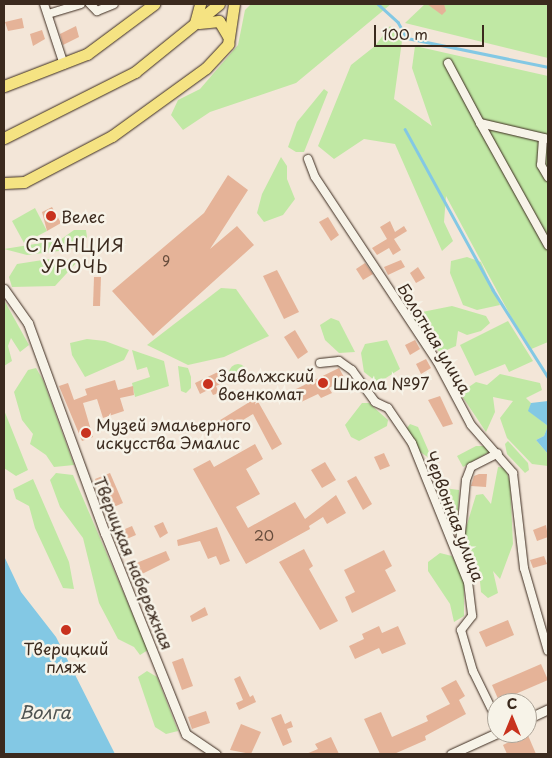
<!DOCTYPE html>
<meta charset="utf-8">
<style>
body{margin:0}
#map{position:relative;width:552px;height:758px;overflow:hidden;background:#f3e6d8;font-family:"Playpen Sans",sans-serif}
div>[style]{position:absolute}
.green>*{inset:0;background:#c0e8a4}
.round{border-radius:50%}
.water>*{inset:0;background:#83c8e4}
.stream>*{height:2.5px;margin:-1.25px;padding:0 1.25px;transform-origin:1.25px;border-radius:1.25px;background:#83c8e4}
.building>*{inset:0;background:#e5b398}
.roads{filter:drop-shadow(0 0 1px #3b2a1e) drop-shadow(0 0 1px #3b2a1e)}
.minor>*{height:8px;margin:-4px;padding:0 4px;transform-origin:4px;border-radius:4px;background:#f7f3e8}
.tertiary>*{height:9px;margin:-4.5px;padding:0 4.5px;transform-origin:4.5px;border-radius:4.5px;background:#f7f3e8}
.primary>*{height:11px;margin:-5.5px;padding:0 5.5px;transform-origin:5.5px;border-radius:5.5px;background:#f5e382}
.dots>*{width:14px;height:14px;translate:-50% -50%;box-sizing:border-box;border:2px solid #f7f3e8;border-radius:50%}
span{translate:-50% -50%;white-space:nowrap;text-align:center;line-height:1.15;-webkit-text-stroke:5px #f7f3e8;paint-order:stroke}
.number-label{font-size:14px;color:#664c3c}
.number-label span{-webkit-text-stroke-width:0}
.poi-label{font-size:16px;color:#3b2a1e}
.left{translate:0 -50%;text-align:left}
.street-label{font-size:16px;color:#3b2a1e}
.neighbourhood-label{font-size:18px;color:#3b2a1e;letter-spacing:1px}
.water-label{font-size:18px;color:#4d5250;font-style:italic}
.frame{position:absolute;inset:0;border:5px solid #3b2a1e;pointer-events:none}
.north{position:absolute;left:487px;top:693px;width:50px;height:50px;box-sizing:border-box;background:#f7f3e8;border:1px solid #aca397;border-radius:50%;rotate:0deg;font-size:14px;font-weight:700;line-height:20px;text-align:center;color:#3b2a1e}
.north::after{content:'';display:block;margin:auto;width:18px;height:22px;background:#c8321e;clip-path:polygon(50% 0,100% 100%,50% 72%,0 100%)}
.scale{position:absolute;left:374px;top:25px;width:110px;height:22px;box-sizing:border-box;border:2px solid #3b2a1e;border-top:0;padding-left:6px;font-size:15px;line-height:18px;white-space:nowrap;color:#3b2a1e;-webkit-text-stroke:4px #f7f3e8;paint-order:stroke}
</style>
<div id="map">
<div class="green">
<i style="clip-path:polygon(251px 4px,391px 4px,296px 83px,210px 112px,183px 130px,171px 115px,178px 100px,200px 89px,238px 45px,245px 10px)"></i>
<i style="clip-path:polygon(425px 4px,548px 4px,548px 58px,405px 23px)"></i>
<i style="clip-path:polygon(390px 26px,402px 41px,394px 99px,432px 126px,412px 68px,415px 46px,548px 76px,548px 342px,529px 350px,446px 196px,444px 222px,453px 241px,442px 251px,395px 144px,364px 139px,334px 159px,318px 146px,351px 65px,375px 46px)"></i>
<i style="clip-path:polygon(324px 89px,328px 92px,304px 152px,296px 152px,288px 147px,297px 122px)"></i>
<i style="clip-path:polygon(281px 157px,287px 166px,287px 179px,295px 199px,283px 215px,264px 222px,257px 213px,262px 194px)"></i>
<i style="clip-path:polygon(35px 208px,47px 231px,24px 243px,12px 221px)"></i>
<i style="clip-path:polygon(74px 230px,86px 230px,87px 237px,82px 245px,67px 250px,27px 255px,4px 249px,60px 240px)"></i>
<i style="clip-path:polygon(467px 257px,481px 262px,500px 305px,477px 310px,463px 305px,450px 273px,451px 261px)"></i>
<i style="clip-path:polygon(49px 259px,79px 260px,55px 286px,12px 287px,9px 277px,17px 264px)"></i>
<i style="clip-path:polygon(221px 288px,236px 289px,269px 336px,224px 357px,188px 365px,147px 345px)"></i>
<i style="clip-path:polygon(4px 300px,29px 345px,20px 352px,11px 338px,8px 346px,12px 361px,4px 366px)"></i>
<i style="clip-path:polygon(452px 306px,486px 316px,490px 323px,481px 331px,467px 335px,458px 331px,456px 346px,440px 353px,413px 318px,417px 313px)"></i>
<i style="clip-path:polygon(331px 318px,339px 321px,355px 352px,339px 353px,325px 340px,320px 325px)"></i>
<i style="clip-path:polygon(508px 321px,533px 361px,509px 372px,505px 364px,475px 376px,460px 345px)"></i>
<i style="clip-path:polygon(87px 339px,105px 341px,129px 350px,124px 360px,85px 377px,72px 355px,70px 343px)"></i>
<i style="clip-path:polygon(387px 340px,400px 369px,378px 383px,364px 372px,361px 353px,365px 344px)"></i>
<i style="clip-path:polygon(132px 350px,164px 361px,169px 386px,135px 397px,132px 383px,150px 377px,147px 367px,137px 370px)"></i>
<i class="round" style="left:229px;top:364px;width:18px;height:18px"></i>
<i style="clip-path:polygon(178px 366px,188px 368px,191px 377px,191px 388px,186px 393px,181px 391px)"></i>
<i style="clip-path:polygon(36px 368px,43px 380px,74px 465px,54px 467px,46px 455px,30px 444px,33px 434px,22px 420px,14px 392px,28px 370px)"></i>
<i style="clip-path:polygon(500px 374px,540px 383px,542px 390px,526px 398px,531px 403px,529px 411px,548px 426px,544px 436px,536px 440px,548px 454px,548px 466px,532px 464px,507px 438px,500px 418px,513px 401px,493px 397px,495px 412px,486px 432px,460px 393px,476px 382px,487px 385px)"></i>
<i style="clip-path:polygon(362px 403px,369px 403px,379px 412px,388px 420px,387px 426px,359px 441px,351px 437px,345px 425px)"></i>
<i style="clip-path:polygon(4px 410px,28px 470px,16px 476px,4px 468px)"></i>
<i style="clip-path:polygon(410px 424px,418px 427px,433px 461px,419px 451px,407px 428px)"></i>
<i style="clip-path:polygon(508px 441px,528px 463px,529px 470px,525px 473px,507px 454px,505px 444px)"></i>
<i style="clip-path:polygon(476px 446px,486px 446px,489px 452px,463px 467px,457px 456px)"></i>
<i style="clip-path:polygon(498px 467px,505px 468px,510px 482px,513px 544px,500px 579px,493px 571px,498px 593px,488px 598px,481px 592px,479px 571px,466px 556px,465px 531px,476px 495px,483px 494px,491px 504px)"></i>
<i style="clip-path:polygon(56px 473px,73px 475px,148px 650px,140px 655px,134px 647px,118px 639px,99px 603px,83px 538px,60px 507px,50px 480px)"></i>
<i style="clip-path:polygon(33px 479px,69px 562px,74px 589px,63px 588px,35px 528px,29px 506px,16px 499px,13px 489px)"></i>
<i style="clip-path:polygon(436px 487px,459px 490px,457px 535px,453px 532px)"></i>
<i style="clip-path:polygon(440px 553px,452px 556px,464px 582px,464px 616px,454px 622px,450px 604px,428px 571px,428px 562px)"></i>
<i style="clip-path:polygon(147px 671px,157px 677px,178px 731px,166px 734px,155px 727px,138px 677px)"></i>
</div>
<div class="water">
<i style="clip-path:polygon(548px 401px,548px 454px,536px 440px,544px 436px,548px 426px,528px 411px,531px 403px)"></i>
<i style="clip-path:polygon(4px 556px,21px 592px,56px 637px,115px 754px,4px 754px)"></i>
</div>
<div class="stream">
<i style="left:378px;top:4px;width:27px;rotate:42deg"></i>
<i style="left:398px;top:22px;width:18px;rotate:61deg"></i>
<i style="left:407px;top:38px;width:144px;rotate:11.6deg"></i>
<i style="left:405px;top:129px;width:183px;rotate:61.3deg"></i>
<i style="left:493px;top:290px;width:103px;rotate:57.7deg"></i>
</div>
<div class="building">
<i style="clip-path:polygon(427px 4px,444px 4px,446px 11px,442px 15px)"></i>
<i style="clip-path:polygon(22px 18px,24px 28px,8px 31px,5px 22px)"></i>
<i style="clip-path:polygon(76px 26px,79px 37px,63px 45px,60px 34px)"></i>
<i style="clip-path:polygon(42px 30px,45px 39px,33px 46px,30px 34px)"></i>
<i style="clip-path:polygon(228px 175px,248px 190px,210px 249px,237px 226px,254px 245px,153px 336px,112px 291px,204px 213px)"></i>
<i style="clip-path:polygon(52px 207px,61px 223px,47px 231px,42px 212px)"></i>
<i style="clip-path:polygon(328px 217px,339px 235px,331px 241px,319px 222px)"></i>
<i style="clip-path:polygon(390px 221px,395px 232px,404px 226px,407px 231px,394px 239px,401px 250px,393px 255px,389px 248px,377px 255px,372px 248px,387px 239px,380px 227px)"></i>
<i style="clip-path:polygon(401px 260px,405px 267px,388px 275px,384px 267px)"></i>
<i style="clip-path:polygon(365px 263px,373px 274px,363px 280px,356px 269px)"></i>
<i style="clip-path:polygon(418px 267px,425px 278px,416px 283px,410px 273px)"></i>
<i style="clip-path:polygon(277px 270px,299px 312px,284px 319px,263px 276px)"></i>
<i style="clip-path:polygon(94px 277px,101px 277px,100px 306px,93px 306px)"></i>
<i style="clip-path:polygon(295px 330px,308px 352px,298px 359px,284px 337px)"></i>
<i style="clip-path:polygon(415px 340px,420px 349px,410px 355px,405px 345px)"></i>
<i style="clip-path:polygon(426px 359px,431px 368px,421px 374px,416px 364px)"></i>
<i style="clip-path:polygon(339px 368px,345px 379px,329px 388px,332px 393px,321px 398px,318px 394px,299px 403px,292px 391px)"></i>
<i style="clip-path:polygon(220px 371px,225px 382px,216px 386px,219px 393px,213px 395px,210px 389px,200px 394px,195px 383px)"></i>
<i style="clip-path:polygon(115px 380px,118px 390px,133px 386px,134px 395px,120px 398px,124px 411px,103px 418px,97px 399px,83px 403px,93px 437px,82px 441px,59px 386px,68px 383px,74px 400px,87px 395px,85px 389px)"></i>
<i style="clip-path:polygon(440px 396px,453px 424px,443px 427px,428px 400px)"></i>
<i style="clip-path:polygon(256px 398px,282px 444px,272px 450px,253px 414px,223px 432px,217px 422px)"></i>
<i style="clip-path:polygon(255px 444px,263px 459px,246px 469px,260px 494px,236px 507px,248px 528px,295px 502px,305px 519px,336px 495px,346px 513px,327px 524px,323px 517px,309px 526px,310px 529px,246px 564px,193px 469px,210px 460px,214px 467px)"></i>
<i style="clip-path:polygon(384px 453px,390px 466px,380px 470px,374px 457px)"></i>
<i style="clip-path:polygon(325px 462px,336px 480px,322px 488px,311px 470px)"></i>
<i style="clip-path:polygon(110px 473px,123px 503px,107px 510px,95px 479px)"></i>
<i style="clip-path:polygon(479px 474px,487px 474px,486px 487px,471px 486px,474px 476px)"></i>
<i style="clip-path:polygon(356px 476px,372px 504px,363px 510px,347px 481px)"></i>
<i style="clip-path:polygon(163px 522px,168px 533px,160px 538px,154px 526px)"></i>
<i style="clip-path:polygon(546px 525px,548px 537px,537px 541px,533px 530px)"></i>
<i style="clip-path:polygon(132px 526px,136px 535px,122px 541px,118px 532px)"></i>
<i style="clip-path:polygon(217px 527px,230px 561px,220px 565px,216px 556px,208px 559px,200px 541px,178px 546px,177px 540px)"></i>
<i style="clip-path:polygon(304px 549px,313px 566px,309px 569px,338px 621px,320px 630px,279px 562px)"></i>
<i style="clip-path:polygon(384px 550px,392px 566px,385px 570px,396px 591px,352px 613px,345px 597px,355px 592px,344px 570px)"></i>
<i style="clip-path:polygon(166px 551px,170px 560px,134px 578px,129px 566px)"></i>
<i style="clip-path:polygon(544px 556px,547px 564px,533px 568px,530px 560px)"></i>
<i style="clip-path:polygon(205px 607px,208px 615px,192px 622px,190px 616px)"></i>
<i style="clip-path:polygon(508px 620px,514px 635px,486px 647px,479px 632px)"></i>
<i style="clip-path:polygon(379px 626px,382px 633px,398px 626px,406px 644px,382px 654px,379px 648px,355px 659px,349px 646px,364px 639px,362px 634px)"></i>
<i style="clip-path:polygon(183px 658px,193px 686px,182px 690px,172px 662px)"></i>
<i style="clip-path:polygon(541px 664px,548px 680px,499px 701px,492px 685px)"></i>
<i style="clip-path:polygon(240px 676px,250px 697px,253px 695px,256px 702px,239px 710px,236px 703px,243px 700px,234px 679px)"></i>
<i style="clip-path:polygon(456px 680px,465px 696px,459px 700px,466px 714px,425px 736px,426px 740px,394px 754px,380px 754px,364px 719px,381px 712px,392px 737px,428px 721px,426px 716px,450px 704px,441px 688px)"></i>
<i style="clip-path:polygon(206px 711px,210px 723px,192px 729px,188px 717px)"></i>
<i style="clip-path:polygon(281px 714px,285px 724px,291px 721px,293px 727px,287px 729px,292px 742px,283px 746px,271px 718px)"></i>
<i style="clip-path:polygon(241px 724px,261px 732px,251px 754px,230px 750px)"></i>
<i style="clip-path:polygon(527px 733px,536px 754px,507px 754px,503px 745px)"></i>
<i style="clip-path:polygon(331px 737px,339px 754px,306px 754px,318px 749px,315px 744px)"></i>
</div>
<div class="roads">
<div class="minor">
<i style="left:44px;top:4px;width:64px;rotate:71.8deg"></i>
<i style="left:90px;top:4px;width:10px;rotate:45deg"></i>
<i style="left:97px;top:11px;width:18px;rotate:-22deg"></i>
<i style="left:48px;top:14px;width:34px;rotate:-17deg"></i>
<i style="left:448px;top:63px;width:68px;rotate:61.9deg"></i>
<i style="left:480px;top:123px;width:70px;rotate:13.2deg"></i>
<i style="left:480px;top:123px;width:140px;rotate:60.9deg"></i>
<i style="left:543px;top:138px;width:27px;rotate:94deg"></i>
<i style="left:541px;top:165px;width:14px;rotate:60deg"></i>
<i style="left:308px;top:159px;width:19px;rotate:69deg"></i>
<i style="left:315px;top:177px;width:221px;rotate:56.5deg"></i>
<i style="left:437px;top:361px;width:72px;rotate:62deg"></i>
<i style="left:471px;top:425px;width:64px;rotate:48.8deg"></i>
<i style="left:513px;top:473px;width:96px;rotate:83.4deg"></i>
<i style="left:524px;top:568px;width:86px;rotate:73.9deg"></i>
<i style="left:320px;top:363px;width:19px;rotate:-6deg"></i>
<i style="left:339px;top:361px;width:16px;rotate:35deg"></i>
<i style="left:352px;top:370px;width:39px;rotate:54deg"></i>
<i style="left:375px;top:402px;width:14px;rotate:25deg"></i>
<i style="left:388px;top:408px;width:42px;rotate:55.6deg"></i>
<i style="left:412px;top:443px;width:150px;rotate:68.1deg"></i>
<i style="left:468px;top:582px;width:34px;rotate:83deg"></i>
<i style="left:472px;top:616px;width:18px;rotate:128deg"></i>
<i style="left:461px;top:630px;width:43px;rotate:73.7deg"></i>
<i style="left:473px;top:671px;width:55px;rotate:63.9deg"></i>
<i style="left:459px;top:554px;width:74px;rotate:-84.6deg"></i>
<i style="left:466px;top:480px;width:14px;rotate:-69deg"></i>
<i style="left:471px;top:467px;width:30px;rotate:-27deg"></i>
</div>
<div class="tertiary">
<i style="left:4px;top:289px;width:42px;rotate:54.8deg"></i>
<i style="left:28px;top:323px;width:224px;rotate:69.9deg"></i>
<i style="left:105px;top:533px;width:217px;rotate:68.1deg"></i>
<i style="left:186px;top:734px;width:36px;rotate:34deg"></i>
<i style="left:527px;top:719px;width:23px;rotate:-25deg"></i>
<i style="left:451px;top:754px;width:51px;rotate:-24.5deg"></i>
</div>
<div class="primary">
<i style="left:195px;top:23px;width:20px;rotate:-75deg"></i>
<i style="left:199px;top:23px;width:20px;rotate:-6deg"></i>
<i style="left:219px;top:21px;width:17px;rotate:59deg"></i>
<i style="left:4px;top:86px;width:89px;rotate:-21.1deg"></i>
<i style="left:87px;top:54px;width:84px;rotate:-36.7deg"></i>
<i style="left:4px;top:138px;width:147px;rotate:-26.7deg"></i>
<i style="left:135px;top:72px;width:108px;rotate:-39deg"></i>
<i style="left:4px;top:183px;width:20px;rotate:-3deg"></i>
<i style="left:24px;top:182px;width:99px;rotate:-27.6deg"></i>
<i style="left:112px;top:136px;width:116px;rotate:-35.9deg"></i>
<i style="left:206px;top:68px;width:33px;rotate:-47deg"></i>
<i style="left:228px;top:44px;width:40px;rotate:-81.5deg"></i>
</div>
</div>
<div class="dots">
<i style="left:51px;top:216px;background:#c8321e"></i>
<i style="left:323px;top:383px;background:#c8321e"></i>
<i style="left:208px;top:384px;background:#c8321e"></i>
<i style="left:86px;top:433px;background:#c8321e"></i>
<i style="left:66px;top:630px;background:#c8321e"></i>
</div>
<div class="number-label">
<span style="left:166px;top:261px">9</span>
<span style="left:264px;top:536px">20</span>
</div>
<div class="poi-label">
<span class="left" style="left:61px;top:216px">Велес</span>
<span class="left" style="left:218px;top:384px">Заволжский<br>военкомат</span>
<span class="left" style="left:333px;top:383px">Школа №97</span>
<span class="left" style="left:96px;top:433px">Музей эмальерного<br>искусства Эмалис</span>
<span style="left:66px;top:657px">Тверицкий<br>пляж</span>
</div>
<div class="street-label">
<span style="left:435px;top:338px;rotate:59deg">Болотная улица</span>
<span style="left:455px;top:516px;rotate:69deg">Червонная улица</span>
<span style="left:134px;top:563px;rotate:68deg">Тверицкая набережная</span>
</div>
<div class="neighbourhood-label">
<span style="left:75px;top:256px">СТАНЦИЯ<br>УРОЧЬ</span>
</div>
<div class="water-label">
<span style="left:45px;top:712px">Волга</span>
</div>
<div class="frame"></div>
<div class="north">С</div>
<div class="scale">100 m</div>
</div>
